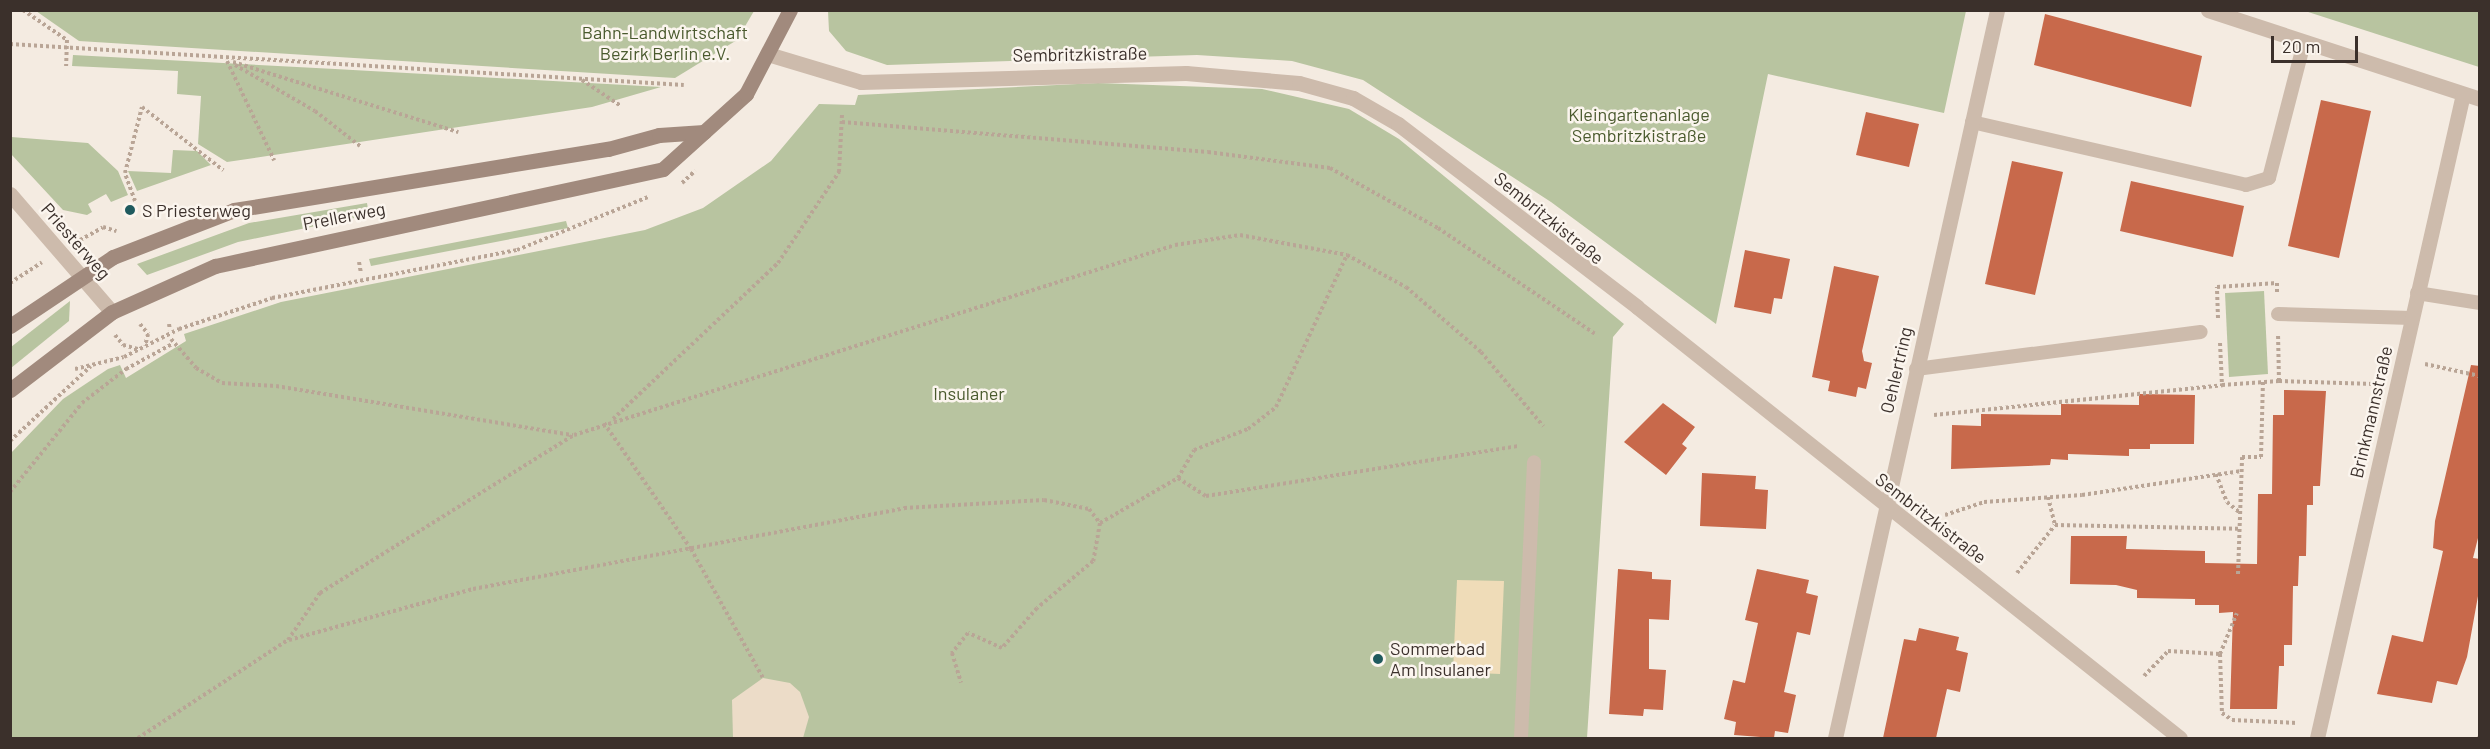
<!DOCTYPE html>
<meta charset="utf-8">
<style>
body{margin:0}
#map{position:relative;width:2490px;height:749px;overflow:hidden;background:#f4ebe1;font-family:Barlow,sans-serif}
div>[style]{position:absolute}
.green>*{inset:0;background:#b8c4a0}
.sand>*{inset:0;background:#efdcb8}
.plaza>*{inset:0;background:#ecdcc8}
.building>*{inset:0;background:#c8694b}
.path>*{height:4px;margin-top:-2px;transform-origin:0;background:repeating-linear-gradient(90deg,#b9a596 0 3px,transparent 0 6px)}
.service>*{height:14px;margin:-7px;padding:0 7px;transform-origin:7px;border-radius:7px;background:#cdbbac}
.minor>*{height:15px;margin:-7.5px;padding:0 7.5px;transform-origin:7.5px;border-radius:7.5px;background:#cdbbac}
.secondary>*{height:15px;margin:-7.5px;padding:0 7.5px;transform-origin:7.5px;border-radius:7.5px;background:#a18a7d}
.dots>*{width:16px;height:16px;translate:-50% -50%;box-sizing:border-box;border:3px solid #fbf5ee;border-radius:50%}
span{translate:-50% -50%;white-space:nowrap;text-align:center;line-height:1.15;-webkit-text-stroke:5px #fbf5ee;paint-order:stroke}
.park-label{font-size:18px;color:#4a5a2e}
.street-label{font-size:18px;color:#3b302b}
.poi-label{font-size:18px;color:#3b302b}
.left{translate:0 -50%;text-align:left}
.frame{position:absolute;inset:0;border:12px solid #3b302b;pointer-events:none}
.scale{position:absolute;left:2271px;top:36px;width:87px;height:27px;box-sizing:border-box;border:3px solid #3b302b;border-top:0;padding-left:8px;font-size:18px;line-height:21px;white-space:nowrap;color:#3b302b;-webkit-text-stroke:4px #fbf5ee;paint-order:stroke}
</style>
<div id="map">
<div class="green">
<i style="clip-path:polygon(36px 11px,754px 11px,737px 40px,675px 78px,79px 41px)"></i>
<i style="clip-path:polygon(828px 11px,1966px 10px,1966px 11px,1944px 113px,1768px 74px,1716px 324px,1551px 202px,1363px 80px,1292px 61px,1197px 55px,887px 65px,846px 51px,829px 31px)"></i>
<i style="clip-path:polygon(2305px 11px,2479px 11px,2479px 67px)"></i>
<i style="clip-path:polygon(73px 55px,335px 69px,661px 87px,592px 107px,227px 162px,198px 144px,201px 96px,177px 94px,178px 71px,72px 66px)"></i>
<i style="clip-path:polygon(1098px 83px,1262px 89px,1349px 109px,1399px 139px,1624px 324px,1613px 337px,1587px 738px,11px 738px,11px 453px,63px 399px,108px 369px,120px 365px,126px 378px,186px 341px,184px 334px,281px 302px,645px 230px,703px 208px,771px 161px,819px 104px,855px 105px,858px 95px)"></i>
<i style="clip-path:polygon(11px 137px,88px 143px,118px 171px,128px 195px,111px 202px,106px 194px,88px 204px,92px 212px,87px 215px,63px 210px,11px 154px)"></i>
<i style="clip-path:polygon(173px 150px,197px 151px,211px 165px,137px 191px,128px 171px,171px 173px)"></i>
<i style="clip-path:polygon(367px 203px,369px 215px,238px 242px,147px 275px,137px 264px,249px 223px)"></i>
<i style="clip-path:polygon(566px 221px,568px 228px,371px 266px,369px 259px)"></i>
<i style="clip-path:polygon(2264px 291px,2268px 374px,2229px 377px,2225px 293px)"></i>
<i style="clip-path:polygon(70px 301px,69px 321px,11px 368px,11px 347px)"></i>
</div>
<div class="sand">
<i style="clip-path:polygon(1457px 580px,1504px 581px,1500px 674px,1453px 672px)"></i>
</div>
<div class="plaza">
<i style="clip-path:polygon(763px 678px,790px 683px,800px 692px,809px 717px,803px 738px,733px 738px,732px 700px)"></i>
</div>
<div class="building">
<i style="clip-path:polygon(2045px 14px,2202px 56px,2191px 107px,2034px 65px)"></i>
<i style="clip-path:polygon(2321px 100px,2371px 111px,2339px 258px,2288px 246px)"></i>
<i style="clip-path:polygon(1866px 112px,1919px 124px,1909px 167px,1856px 155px)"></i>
<i style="clip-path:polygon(2012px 161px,2063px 172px,2035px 295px,1985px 284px)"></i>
<i style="clip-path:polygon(2131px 181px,2244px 206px,2233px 257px,2120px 231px)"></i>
<i style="clip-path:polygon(1745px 250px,1790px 259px,1782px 299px,1774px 298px,1771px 314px,1734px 307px)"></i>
<i style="clip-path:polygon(1834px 266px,1879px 276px,1862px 351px,1864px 361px,1872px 363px,1866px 389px,1858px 387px,1856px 397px,1828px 391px,1830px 381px,1812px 377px)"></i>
<i style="clip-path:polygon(2471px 365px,2480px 366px,2480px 530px,2473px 558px,2480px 559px,2480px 585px,2467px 657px,2457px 685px,2437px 681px,2432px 703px,2377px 694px,2392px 635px,2423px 642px,2443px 551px,2433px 548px,2435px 521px)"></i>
<i style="clip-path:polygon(2284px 390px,2326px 391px,2320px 486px,2313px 486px,2313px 505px,2307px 505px,2306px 556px,2299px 556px,2298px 586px,2293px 586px,2292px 645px,2284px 645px,2284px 666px,2279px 666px,2277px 709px,2230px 709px,2233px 612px,2219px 613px,2219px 605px,2195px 605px,2195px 599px,2137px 598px,2137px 590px,2116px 585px,2070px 584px,2071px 536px,2127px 536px,2126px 549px,2205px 551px,2205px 563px,2257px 564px,2258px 494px,2272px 494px,2273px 415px,2284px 415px)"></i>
<i style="clip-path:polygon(2139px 394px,2195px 395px,2194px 444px,2150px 444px,2150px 449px,2129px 449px,2129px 456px,2068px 454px,2068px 460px,2051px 459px,2050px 465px,1951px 469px,1952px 425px,1981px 426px,1981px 414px,2061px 415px,2061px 404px,2139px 405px)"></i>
<i style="clip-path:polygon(1663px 403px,1695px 427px,1682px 444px,1687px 448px,1666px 475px,1624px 442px)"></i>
<i style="clip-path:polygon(1702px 473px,1756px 476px,1755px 489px,1768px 490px,1766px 529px,1700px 526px)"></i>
<i style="clip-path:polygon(1618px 569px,1652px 572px,1652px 579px,1671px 580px,1669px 620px,1649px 619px,1649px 669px,1666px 670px,1663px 710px,1644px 709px,1643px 716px,1609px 714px)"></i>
<i style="clip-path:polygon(1757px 569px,1809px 580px,1806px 593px,1818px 596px,1810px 635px,1797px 632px,1784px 692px,1796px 695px,1788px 733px,1775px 731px,1774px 738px,1734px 735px,1736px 722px,1724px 719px,1733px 680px,1745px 683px,1758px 623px,1745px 620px)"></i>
<i style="clip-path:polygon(1919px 628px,1959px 637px,1956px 650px,1968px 653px,1960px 692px,1947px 689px,1936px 738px,1883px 738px,1904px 639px,1916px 641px)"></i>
</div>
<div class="path">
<i style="left:23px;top:10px;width:53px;rotate:34.3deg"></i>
<i style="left:67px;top:40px;width:26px;rotate:92deg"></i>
<i style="left:10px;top:44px;width:675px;rotate:3.48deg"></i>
<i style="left:227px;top:61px;width:110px;rotate:64.6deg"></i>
<i style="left:233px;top:62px;width:236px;rotate:17.3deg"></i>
<i style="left:235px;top:65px;width:92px;rotate:29.9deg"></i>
<i style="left:315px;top:111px;width:57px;rotate:37.9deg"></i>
<i style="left:582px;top:80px;width:47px;rotate:33.7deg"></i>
<i style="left:842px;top:122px;width:367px;rotate:4.7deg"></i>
<i style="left:1208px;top:152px;width:123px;rotate:7.5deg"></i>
<i style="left:1330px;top:168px;width:124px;rotate:29.1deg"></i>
<i style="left:1438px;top:228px;width:189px;rotate:34deg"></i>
<i style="left:682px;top:183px;width:18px;rotate:-43deg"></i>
<i style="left:135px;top:201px;width:30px;rotate:-110deg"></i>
<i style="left:125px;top:173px;width:68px;rotate:-75.6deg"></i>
<i style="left:142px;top:107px;width:103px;rotate:37.9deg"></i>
<i style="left:128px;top:205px;width:5px;rotate:68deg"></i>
<i style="left:80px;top:240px;width:26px;rotate:-29deg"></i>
<i style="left:103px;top:227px;width:14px;rotate:17deg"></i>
<i style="left:359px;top:262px;width:11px;rotate:80deg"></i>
<i style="left:10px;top:283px;width:38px;rotate:-33deg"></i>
<i style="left:2218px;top:318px;width:31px;rotate:-92deg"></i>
<i style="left:2217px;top:287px;width:60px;rotate:-3.8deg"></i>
<i style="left:2277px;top:283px;width:11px;rotate:90deg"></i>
<i style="left:140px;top:324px;width:13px;rotate:51deg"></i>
<i style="left:148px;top:334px;width:12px;rotate:104deg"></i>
<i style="left:169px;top:324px;width:6px;rotate:81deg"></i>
<i style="left:115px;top:335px;width:13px;rotate:51deg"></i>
<i style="left:123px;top:345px;width:16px;rotate:15deg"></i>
<i style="left:171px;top:339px;width:38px;rotate:49deg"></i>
<i style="left:196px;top:368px;width:30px;rotate:30deg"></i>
<i style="left:222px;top:383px;width:54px;rotate:3.2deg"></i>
<i style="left:276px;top:386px;width:301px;rotate:9.4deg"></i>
<i style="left:2220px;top:343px;width:42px;rotate:87.3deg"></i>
<i style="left:2222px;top:385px;width:57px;rotate:-4deg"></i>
<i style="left:2279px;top:381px;width:46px;rotate:-91.2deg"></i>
<i style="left:2425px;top:364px;width:56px;rotate:12.3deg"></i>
<i style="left:75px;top:369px;width:50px;rotate:-13.8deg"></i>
<i style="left:124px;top:357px;width:62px;rotate:-27deg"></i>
<i style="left:179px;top:329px;width:98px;rotate:-18.4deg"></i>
<i style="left:272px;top:298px;width:250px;rotate:-11.1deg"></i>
<i style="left:517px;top:250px;width:141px;rotate:-22deg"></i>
<i style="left:2279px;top:381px;width:95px;rotate:1.8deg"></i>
<i style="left:1934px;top:415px;width:290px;rotate:-5.9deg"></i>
<i style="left:613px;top:419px;width:227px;rotate:-43.4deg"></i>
<i style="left:778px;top:263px;width:110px;rotate:-56.2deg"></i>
<i style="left:839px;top:172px;width:58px;rotate:-87deg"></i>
<i style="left:604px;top:423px;width:153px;rotate:55.4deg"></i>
<i style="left:691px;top:549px;width:148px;rotate:60.8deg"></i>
<i style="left:10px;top:441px;width:110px;rotate:-42.8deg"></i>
<i style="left:2216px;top:474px;width:30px;rotate:69deg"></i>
<i style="left:2227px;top:502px;width:16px;rotate:40deg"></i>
<i style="left:1178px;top:478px;width:33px;rotate:33deg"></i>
<i style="left:1206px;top:496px;width:317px;rotate:-9.1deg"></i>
<i style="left:10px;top:492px;width:114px;rotate:-51deg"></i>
<i style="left:82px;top:403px;width:56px;rotate:-37.7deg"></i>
<i style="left:126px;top:369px;width:52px;rotate:-28.5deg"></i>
<i style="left:2048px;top:497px;width:29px;rotate:76deg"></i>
<i style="left:1945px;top:515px;width:41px;rotate:-18.4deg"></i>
<i style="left:1984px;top:502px;width:98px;rotate:-4.1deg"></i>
<i style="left:2082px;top:495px;width:161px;rotate:-8.6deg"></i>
<i style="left:1100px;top:523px;width:90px;rotate:-30deg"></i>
<i style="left:1178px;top:478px;width:32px;rotate:-60deg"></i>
<i style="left:1194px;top:450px;width:58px;rotate:-21.3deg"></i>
<i style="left:1248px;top:429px;width:36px;rotate:-38deg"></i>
<i style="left:1276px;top:407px;width:168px;rotate:-65deg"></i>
<i style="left:2017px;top:573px;width:61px;rotate:-51.6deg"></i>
<i style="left:2055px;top:525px;width:184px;rotate:1.2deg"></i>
<i style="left:2238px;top:574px;width:117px;rotate:-88deg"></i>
<i style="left:2242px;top:457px;width:19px"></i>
<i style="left:2261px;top:457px;width:75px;rotate:-88.5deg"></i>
<i style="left:289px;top:640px;width:191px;rotate:-15.5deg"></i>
<i style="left:473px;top:589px;width:439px;rotate:-10.6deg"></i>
<i style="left:904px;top:508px;width:140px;rotate:-3.3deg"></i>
<i style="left:1044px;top:500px;width:46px;rotate:11.3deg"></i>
<i style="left:1089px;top:509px;width:18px;rotate:52deg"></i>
<i style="left:1100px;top:523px;width:39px;rotate:100deg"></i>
<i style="left:1093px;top:561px;width:73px;rotate:140deg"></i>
<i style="left:1037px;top:608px;width:53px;rotate:131.2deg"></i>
<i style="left:1002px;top:648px;width:37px;rotate:-156deg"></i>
<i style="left:968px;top:633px;width:26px;rotate:129deg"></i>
<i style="left:952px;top:653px;width:31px;rotate:73deg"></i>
<i style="left:2220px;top:654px;width:59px;rotate:88.1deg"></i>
<i style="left:2222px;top:713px;width:12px;rotate:35deg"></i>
<i style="left:2232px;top:720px;width:66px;rotate:2.6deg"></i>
<i style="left:2144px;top:676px;width:35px;rotate:-46deg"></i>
<i style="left:2168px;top:651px;width:52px;rotate:3.3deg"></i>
<i style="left:2220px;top:654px;width:44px;rotate:-67.5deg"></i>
<i style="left:138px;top:738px;width:179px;rotate:-33.2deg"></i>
<i style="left:288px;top:640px;width:57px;rotate:-55.8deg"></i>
<i style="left:320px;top:593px;width:299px;rotate:-31.9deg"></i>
<i style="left:574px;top:435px;width:630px;rotate:-17.54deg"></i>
<i style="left:1175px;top:245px;width:66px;rotate:-8.7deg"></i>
<i style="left:1240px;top:235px;width:109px;rotate:10.6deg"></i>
<i style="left:1347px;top:255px;width:67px;rotate:28.5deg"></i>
<i style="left:1406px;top:287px;width:99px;rotate:40.9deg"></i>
<i style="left:1481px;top:352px;width:97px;rotate:50deg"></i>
<i style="left:2479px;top:738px;width:2px;rotate:-63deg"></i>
</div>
<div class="service">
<i style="left:1972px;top:122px;width:281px;rotate:12.9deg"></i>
<i style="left:2246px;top:185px;width:24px;rotate:-17deg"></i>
<i style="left:2269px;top:178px;width:139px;rotate:-75.5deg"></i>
<i style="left:2417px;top:293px;width:64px;rotate:9deg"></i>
<i style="left:2278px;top:314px;width:134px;rotate:1.7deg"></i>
<i style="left:1916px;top:369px;width:287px;rotate:-7.4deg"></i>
<i style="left:1521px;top:738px;width:276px;rotate:-87.3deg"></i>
</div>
<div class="minor">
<i style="left:2208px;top:10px;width:286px;rotate:18.1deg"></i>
<i style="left:771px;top:55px;width:94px;rotate:16.7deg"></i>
<i style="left:861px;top:82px;width:325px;rotate:-1.6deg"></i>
<i style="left:1186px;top:73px;width:113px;rotate:5.1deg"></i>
<i style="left:1299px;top:83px;width:56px;rotate:15.5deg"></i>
<i style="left:1353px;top:98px;width:52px;rotate:30deg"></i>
<i style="left:1398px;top:124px;width:301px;rotate:37.4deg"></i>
<i style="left:1637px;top:307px;width:693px;rotate:38.44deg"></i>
<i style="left:10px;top:194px;width:156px;rotate:49.2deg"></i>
<i style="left:1835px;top:738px;width:746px;rotate:-77.45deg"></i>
<i style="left:2317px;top:738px;width:660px;rotate:-77.23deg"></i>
</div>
<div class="secondary">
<i style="left:10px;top:326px;width:124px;rotate:-33.8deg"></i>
<i style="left:113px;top:257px;width:130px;rotate:-21.2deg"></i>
<i style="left:234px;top:210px;width:379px;rotate:-9.3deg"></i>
<i style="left:608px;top:149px;width:53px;rotate:-15.4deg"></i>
<i style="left:659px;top:135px;width:45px;rotate:-3.8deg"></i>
<i style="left:10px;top:390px;width:128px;rotate:-37.4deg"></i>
<i style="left:112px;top:312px;width:113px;rotate:-24.1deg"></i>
<i style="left:215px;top:266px;width:458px;rotate:-12.2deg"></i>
<i style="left:663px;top:169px;width:112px;rotate:-42.1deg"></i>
<i style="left:746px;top:94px;width:95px;rotate:-62.4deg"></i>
</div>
<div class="dots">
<i style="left:130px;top:210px;background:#1f5a5e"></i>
<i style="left:1378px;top:659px;background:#1f5a5e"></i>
</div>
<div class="park-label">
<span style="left:665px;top:43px">Bahn-Landwirtschaft<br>Bezirk Berlin e.V.</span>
<span style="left:1639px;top:125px">Kleingartenanlage<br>Sembritzkistraße</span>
<span style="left:969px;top:393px">Insulaner</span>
</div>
<div class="street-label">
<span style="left:1080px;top:54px;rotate:-1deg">Sembritzkistraße</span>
<span style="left:344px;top:216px;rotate:-11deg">Prellerweg</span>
<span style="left:1549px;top:218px;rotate:39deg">Sembritzkistraße</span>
<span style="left:76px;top:241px;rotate:49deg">Priesterweg</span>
<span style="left:1896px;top:370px;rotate:-77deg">Oehlertring</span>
<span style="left:2371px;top:412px;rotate:-77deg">Brinkmannstraße</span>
<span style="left:1931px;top:518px;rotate:38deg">Sembritzkistraße</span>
</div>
<div class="poi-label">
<span class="left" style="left:142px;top:210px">S Priesterweg</span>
<span class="left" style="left:1390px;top:659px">Sommerbad<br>Am Insulaner</span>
</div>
<div class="frame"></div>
<div class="scale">20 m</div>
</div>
